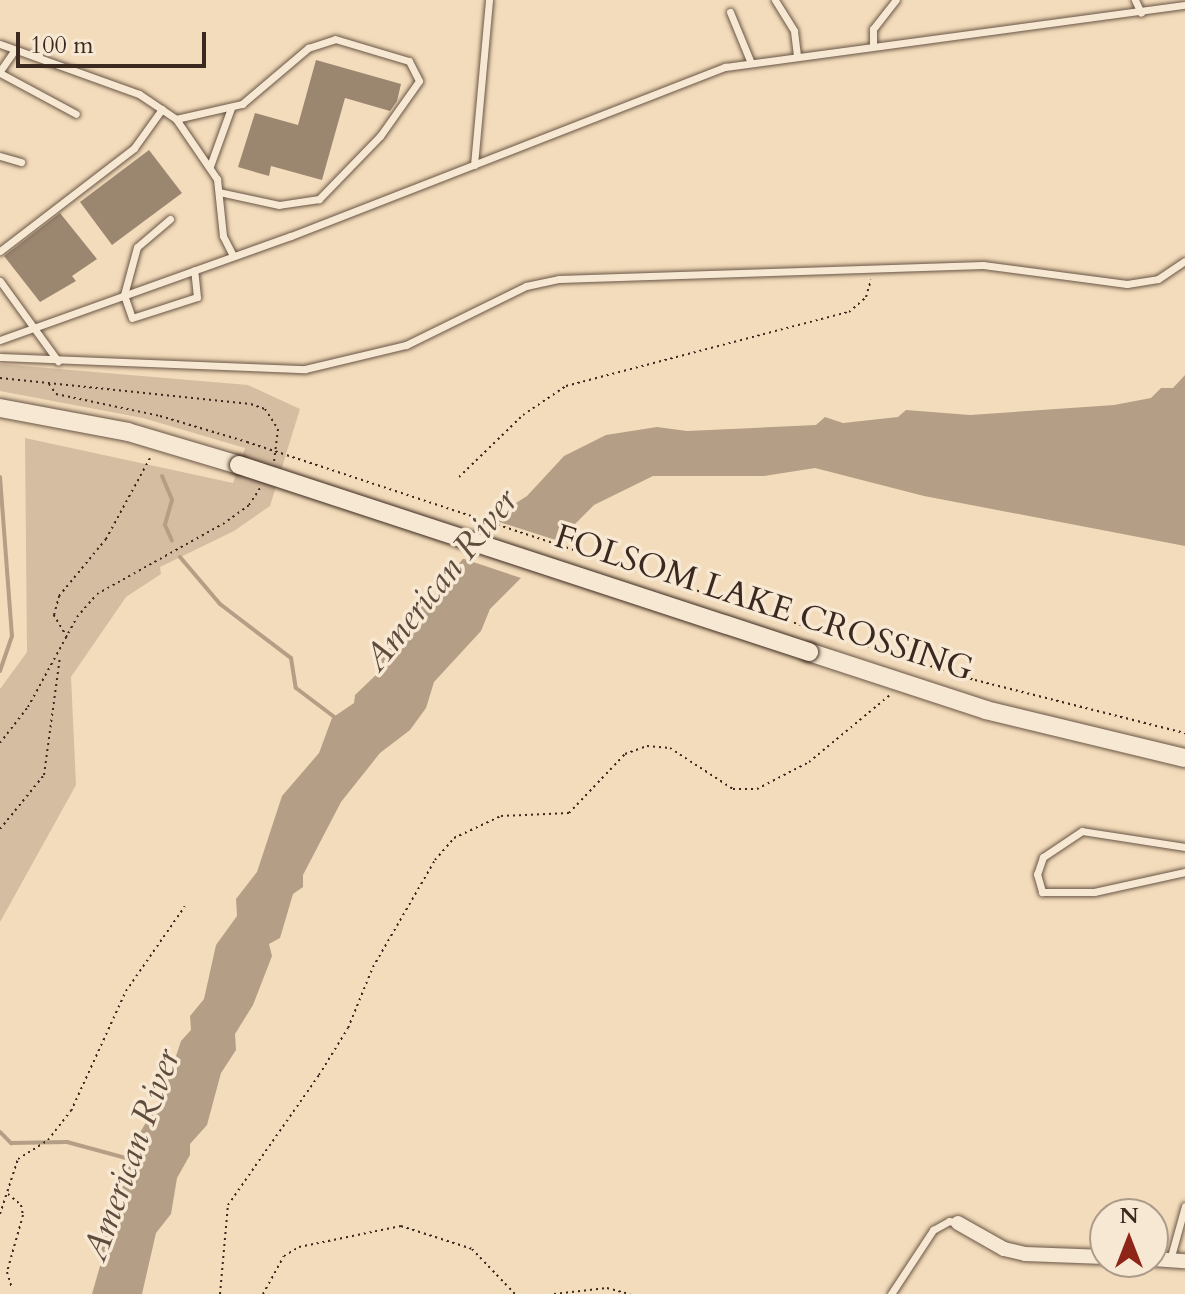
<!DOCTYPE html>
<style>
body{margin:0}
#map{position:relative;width:1185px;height:1294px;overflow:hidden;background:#f3dcbb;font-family:Cardo,serif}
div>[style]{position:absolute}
.green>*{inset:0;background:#d4bda0}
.water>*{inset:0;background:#b49f86}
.pier>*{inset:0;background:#f3dcbb}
.stream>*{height:4px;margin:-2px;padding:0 2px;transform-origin:2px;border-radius:2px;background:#b49f86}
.building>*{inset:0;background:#9b8670}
.path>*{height:2px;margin-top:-1px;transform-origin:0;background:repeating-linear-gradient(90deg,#3b281e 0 2px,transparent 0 6px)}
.roads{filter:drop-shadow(0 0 2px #695545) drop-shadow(0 0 2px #695545)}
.lane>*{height:7px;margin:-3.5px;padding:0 3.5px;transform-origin:3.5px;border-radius:3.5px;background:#f7e8d3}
.street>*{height:14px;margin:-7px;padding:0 7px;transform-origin:7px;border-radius:7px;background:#f7e8d3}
.secondary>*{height:18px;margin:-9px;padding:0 9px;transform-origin:9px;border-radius:9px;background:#f7e8d3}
.path-bridge>*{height:2px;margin-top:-1px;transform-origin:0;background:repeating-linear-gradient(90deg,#3b281e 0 2px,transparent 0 6px)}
.bridges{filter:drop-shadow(0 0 2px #3b281e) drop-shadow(0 0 2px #3b281e)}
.secondary-bridge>*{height:18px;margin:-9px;padding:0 9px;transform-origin:9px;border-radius:9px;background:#f7e8d3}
span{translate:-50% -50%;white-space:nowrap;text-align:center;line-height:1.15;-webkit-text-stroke:7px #f7e8d3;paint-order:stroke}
.street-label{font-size:34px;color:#3b281e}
.water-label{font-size:36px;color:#5f4c3d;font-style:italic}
.north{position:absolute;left:1089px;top:1198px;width:80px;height:80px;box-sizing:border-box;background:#f7e8d3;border:2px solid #ac9b8b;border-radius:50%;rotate:0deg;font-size:22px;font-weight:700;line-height:32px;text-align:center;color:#3b281e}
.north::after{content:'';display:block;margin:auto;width:28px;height:36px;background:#8f2418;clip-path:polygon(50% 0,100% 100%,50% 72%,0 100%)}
.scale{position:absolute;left:16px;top:32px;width:190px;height:36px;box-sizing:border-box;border:4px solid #3b281e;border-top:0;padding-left:10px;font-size:24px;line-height:28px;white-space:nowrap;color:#3b281e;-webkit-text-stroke:6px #f7e8d3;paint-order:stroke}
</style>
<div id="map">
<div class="green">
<i style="clip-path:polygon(0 364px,248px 385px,300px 409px,270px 506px,234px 531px,160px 567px,161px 574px,126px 597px,71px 677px,76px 785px,0 922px,0 689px,27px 652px,25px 438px,233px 483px,245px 448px,143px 418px,0 391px)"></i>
</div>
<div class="water">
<i style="clip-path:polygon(1185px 375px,1185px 546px,924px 496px,815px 468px,764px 476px,653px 476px,594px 505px,490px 609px,481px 631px,434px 682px,426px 708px,410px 730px,380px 753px,341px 802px,303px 875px,303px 887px,293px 894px,280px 938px,269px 944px,272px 956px,253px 1005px,235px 1034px,236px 1050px,221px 1073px,207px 1125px,190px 1144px,190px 1155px,177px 1178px,171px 1214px,156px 1233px,142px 1294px,92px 1294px,100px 1266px,99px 1237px,120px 1196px,137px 1138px,165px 1089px,181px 1041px,191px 1030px,190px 1016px,204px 999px,216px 945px,237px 916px,236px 899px,257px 872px,282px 796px,319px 753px,332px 718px,354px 703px,355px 695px,379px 672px,379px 661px,407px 621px,437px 592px,497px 515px,527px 496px,564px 456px,606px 435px,657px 427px,687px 431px,816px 425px,825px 417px,843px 423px,898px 417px,906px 410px,970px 415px,1114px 405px,1151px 398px,1161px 388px,1173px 388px)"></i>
</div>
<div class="pier">
<i style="clip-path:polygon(490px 519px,562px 542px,527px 580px,458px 557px)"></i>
</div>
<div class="stream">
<i style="left:162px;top:476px;width:26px;rotate:67deg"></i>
<i style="left:172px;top:500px;width:26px;rotate:106deg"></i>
<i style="left:165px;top:525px;width:17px;rotate:66deg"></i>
<i style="left:0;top:477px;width:159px;rotate:85.7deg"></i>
<i style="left:12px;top:636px;width:37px;rotate:109deg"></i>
<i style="left:180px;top:557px;width:62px;rotate:49.6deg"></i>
<i style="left:220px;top:604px;width:89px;rotate:37.3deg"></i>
<i style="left:291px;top:658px;width:30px;rotate:81deg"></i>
<i style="left:296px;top:688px;width:51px;rotate:37.1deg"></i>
<i style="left:0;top:1132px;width:16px;rotate:45deg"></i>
<i style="left:11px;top:1143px;width:56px;rotate:-1deg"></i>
<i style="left:67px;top:1142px;width:73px;rotate:15.2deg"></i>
</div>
<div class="building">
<i style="clip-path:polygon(316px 60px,401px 84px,397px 101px,390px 111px,345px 98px,322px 180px,271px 166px,269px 176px,238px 167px,255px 113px,298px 125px)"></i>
<i style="clip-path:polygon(149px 150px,182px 193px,112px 245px,80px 202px)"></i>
<i style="clip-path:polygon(60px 213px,97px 259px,72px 276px,76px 281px,40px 302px,4px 256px)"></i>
</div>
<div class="path">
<i style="left:0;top:378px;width:252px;rotate:5.9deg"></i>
<i style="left:251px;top:404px;width:15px;rotate:20deg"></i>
<i style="left:265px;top:409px;width:24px;rotate:57deg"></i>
<i style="left:278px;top:429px;width:32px;rotate:97deg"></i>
<i style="left:49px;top:384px;width:12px;rotate:55deg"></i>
<i style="left:56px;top:394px;width:106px;rotate:11.9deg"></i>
<i style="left:160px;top:416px;width:91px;rotate:16.6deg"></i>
<i style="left:459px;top:477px;width:89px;rotate:-44.1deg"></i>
<i style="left:523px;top:415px;width:52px;rotate:-34deg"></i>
<i style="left:566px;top:386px;width:293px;rotate:-14.7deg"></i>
<i style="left:849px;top:312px;width:23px;rotate:-41deg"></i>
<i style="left:866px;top:297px;width:18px;rotate:-74deg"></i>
<i style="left:816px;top:630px;width:167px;rotate:17.5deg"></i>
<i style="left:975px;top:680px;width:217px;rotate:14.2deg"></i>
<i style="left:67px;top:637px;width:26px;rotate:-121deg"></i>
<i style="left:54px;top:615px;width:20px;rotate:-75deg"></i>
<i style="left:59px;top:596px;width:74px;rotate:-50.5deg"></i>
<i style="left:106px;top:539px;width:92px;rotate:-61.5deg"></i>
<i style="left:0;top:743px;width:46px;rotate:-52.1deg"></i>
<i style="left:28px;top:707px;width:102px;rotate:-61.4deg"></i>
<i style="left:77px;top:617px;width:30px;rotate:-49deg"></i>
<i style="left:97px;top:594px;width:144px;rotate:-29.1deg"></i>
<i style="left:223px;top:524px;width:32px;rotate:-36deg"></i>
<i style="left:249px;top:505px;width:20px;rotate:-57deg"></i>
<i style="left:0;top:829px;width:70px;rotate:-50.8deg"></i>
<i style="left:44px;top:775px;width:119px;rotate:-82.3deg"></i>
<i style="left:8px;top:1194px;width:17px;rotate:40deg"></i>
<i style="left:21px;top:1205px;width:10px;rotate:79deg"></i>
<i style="left:23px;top:1215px;width:59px;rotate:105.7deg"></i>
<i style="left:7px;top:1272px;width:17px;rotate:73deg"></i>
<i style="left:0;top:1214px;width:58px;rotate:-71.9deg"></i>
<i style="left:18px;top:1159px;width:36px;rotate:-32deg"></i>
<i style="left:48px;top:1140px;width:37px;rotate:-52deg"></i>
<i style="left:71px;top:1111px;width:132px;rotate:-65.4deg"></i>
<i style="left:126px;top:991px;width:103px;rotate:-55.2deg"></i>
<i style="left:220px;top:1294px;width:89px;rotate:-84.9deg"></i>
<i style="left:228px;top:1205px;width:159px;rotate:-55deg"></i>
<i style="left:319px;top:1075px;width:55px;rotate:-58.3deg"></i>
<i style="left:348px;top:1028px;width:66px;rotate:-67.7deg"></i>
<i style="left:373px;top:967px;width:124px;rotate:-59.9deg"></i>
<i style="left:435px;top:860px;width:29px;rotate:-49deg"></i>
<i style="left:454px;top:838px;width:52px;rotate:-25.1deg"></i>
<i style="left:501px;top:816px;width:68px;rotate:-2.5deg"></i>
<i style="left:569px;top:813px;width:81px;rotate:-46.5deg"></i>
<i style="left:625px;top:754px;width:23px;rotate:-20deg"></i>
<i style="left:647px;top:746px;width:23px;rotate:5deg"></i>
<i style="left:670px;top:748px;width:75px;rotate:33.1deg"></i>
<i style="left:733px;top:789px;width:24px"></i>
<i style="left:757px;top:789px;width:59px;rotate:-27.4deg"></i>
<i style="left:809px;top:762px;width:105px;rotate:-39.6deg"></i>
<i style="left:263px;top:1294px;width:43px;rotate:-61.1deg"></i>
<i style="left:284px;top:1256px;width:17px;rotate:-31deg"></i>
<i style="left:299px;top:1247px;width:104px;rotate:-11.6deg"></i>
<i style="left:401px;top:1226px;width:75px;rotate:17.9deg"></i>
<i style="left:472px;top:1249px;width:62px;rotate:46.3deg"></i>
<i style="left:554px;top:1294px;width:53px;rotate:-6.5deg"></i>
<i style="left:607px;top:1288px;width:24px;rotate:15deg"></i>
</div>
<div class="roads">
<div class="lane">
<i style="left:775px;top:0;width:36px;rotate:58deg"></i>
<i style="left:794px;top:31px;width:26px;rotate:83deg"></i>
<i style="left:1135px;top:0;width:14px;rotate:65deg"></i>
<i style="left:730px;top:12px;width:55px;rotate:67.6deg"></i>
<i style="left:0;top:44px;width:148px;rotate:19.8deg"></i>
<i style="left:139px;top:94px;width:45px;rotate:34deg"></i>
<i style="left:176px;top:119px;width:73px;rotate:55.7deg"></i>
<i style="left:217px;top:179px;width:57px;rotate:84deg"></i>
<i style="left:223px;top:236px;width:22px;rotate:63deg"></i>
<i style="left:873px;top:46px;width:17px;rotate:-90deg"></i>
<i style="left:873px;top:29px;width:37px;rotate:-52deg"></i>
<i style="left:0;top:71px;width:24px;rotate:-55deg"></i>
<i style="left:0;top:73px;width:86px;rotate:28.3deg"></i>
<i style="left:176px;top:119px;width:68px;rotate:-12.8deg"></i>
<i style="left:242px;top:104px;width:87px;rotate:-40.3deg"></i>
<i style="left:308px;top:48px;width:28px;rotate:-18deg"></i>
<i style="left:335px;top:39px;width:77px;rotate:16.6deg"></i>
<i style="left:409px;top:61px;width:22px;rotate:63deg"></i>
<i style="left:419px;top:81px;width:67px;rotate:125.3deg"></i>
<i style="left:380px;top:136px;width:88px;rotate:134.1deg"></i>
<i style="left:319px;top:199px;width:40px;rotate:171.5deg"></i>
<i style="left:279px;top:205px;width:61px;rotate:-167.8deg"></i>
<i style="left:0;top:156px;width:22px;rotate:16deg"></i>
<i style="left:474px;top:165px;width:166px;rotate:-84.8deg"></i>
<i style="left:210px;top:166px;width:62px;rotate:-70.1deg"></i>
<i style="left:170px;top:219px;width:43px;rotate:139.7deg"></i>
<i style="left:137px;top:247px;width:50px;rotate:105.2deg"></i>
<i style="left:124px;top:295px;width:24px;rotate:71deg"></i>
<i style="left:132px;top:318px;width:68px;rotate:-17.9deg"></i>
<i style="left:197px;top:297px;width:27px;rotate:-96deg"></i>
<i style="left:0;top:251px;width:169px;rotate:-37.5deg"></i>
<i style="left:134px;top:148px;width:48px;rotate:-54.3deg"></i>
<i style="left:0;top:281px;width:99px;rotate:54.1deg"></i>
<i style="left:0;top:340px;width:309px;rotate:-19.7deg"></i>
<i style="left:291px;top:236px;width:466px;rotate:-21.3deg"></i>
<i style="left:725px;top:67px;width:464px;rotate:-7.7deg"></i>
<i style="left:0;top:357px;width:305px;rotate:2.3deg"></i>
<i style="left:305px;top:369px;width:104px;rotate:-13.4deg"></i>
<i style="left:406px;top:345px;width:134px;rotate:-26.2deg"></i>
<i style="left:526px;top:286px;width:34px;rotate:-12deg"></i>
<i style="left:559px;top:279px;width:424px;rotate:-1.9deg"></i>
<i style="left:983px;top:265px;width:145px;rotate:7.5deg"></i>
<i style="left:1127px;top:284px;width:31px;rotate:-9deg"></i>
<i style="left:1158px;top:279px;width:32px;rotate:-34deg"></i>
<i style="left:1185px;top:847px;width:104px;rotate:-171.2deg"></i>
<i style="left:1082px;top:831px;width:47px;rotate:146.3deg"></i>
<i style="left:1043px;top:857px;width:18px;rotate:109deg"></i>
<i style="left:1037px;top:874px;width:19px;rotate:74deg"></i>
<i style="left:1042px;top:892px;width:52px"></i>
<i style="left:1094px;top:892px;width:93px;rotate:-12.4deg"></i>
<i style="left:1170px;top:1260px;width:56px;rotate:-74.5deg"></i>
<i style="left:891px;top:1294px;width:77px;rotate:-56.7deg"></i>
<i style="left:933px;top:1230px;width:18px;rotate:-29deg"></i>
<i style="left:949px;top:1221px;width:9px;rotate:13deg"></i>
</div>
<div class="street">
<i style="left:958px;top:1223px;width:53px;rotate:29.5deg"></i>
<i style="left:1004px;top:1249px;width:22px;rotate:13deg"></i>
<i style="left:1025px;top:1254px;width:80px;rotate:2.1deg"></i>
<i style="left:1153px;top:1259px;width:32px;rotate:4deg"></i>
</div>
<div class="secondary">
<i style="left:0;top:408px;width:130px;rotate:10.6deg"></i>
<i style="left:128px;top:432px;width:116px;rotate:16.6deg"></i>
<i style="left:809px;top:652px;width:186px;rotate:18.1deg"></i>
<i style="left:986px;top:710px;width:205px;rotate:13.6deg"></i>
</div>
</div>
<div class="path-bridge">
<i style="left:247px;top:442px;width:599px;rotate:18.28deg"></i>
</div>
<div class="bridges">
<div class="secondary-bridge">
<i style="left:239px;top:465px;width:600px;rotate:18.16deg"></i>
</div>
</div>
<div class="street-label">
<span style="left:764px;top:603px;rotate:18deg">FOLSOM LAKE CROSSING</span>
</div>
<div class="water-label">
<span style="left:440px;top:580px;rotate:-51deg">American River</span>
<span style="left:131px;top:1155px;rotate:-70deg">American River</span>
</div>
<div class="north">N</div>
<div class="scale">100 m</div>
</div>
